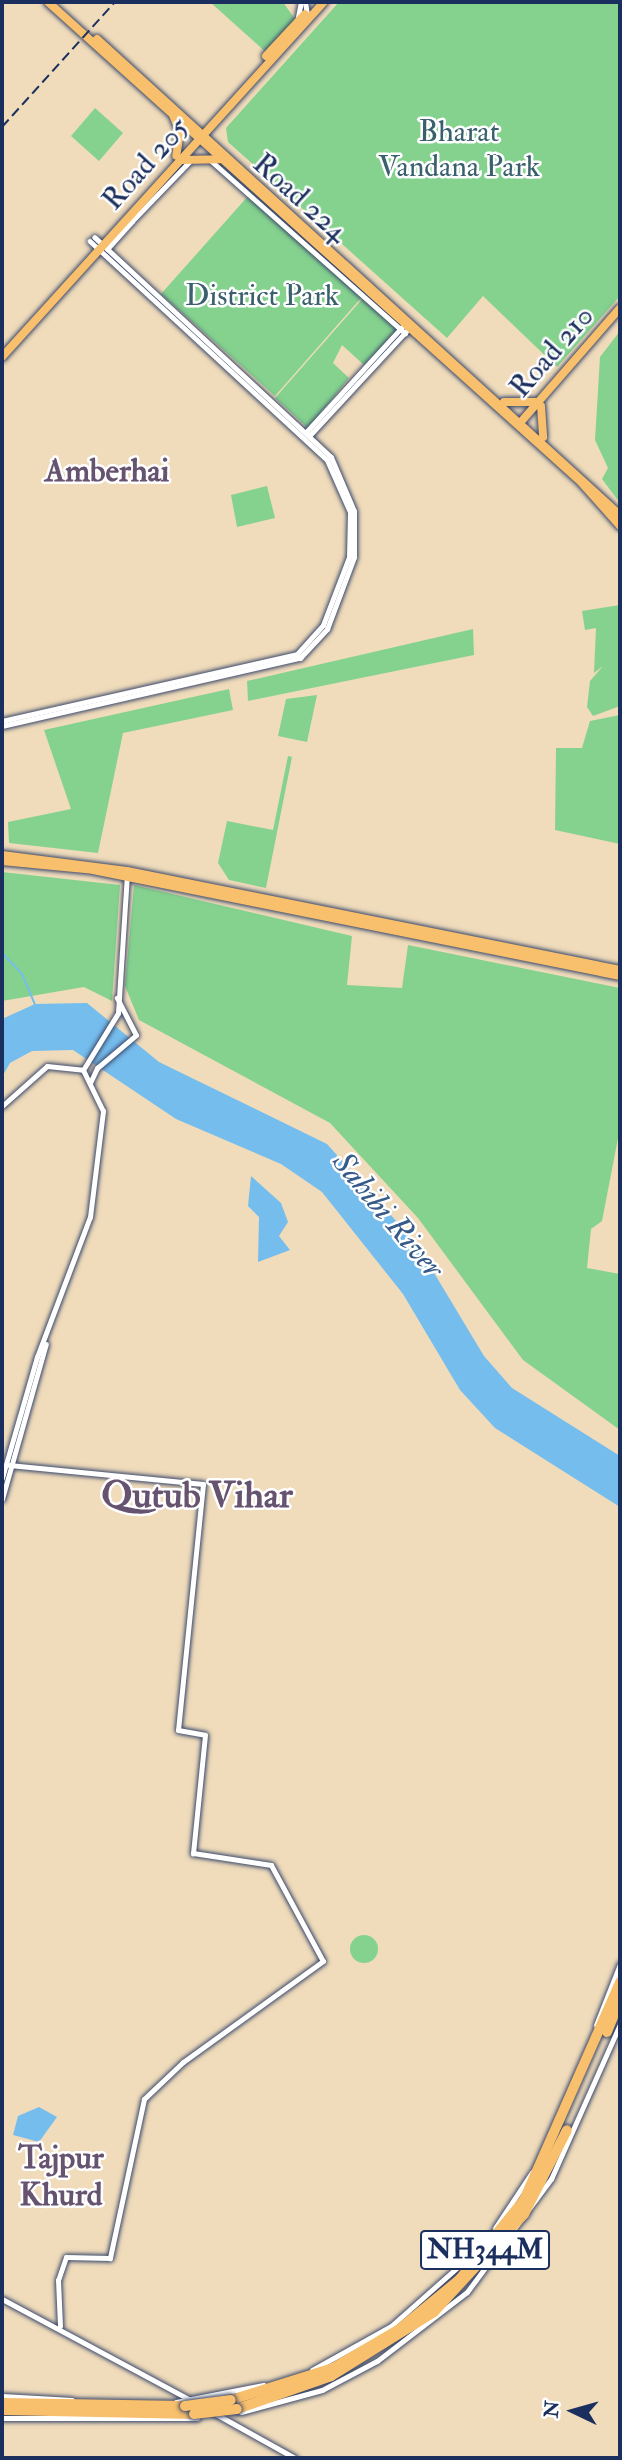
<!DOCTYPE html>
<style>
body{margin:0}
#map{position:relative;width:622px;height:2460px;overflow:hidden;background:#f0dcbb;font-family:"IM FELL Double Pica",serif}
div>[style]{position:absolute}
.green>*{inset:0;background:#85d28f}
.round{border-radius:50%}
.water>*{inset:0;background:#75bded}
.stream>*{height:2px;margin:-1px;padding:0 1px;transform-origin:1px;border-radius:1px;background:#75bded}
.roads{filter:drop-shadow(0 0 2px #3b496c) drop-shadow(0 0 2px #3b496c)}
.minor>*{height:5px;margin:-2.5px;padding:0 2.5px;transform-origin:2.5px;border-radius:2.5px;background:#fff}
.major>*{height:8px;margin:-4px;padding:0 4px;transform-origin:4px;border-radius:4px;background:#f8bf6c}
.highway>*{height:10px;margin:-5px;padding:0 5px;transform-origin:5px;border-radius:5px;background:#f8bf6c}
.rail>*{height:2px;margin-top:-1px;transform-origin:0;background:repeating-linear-gradient(90deg,#1b2f5e 0 10px,transparent 0 15px)}
.bridges{filter:drop-shadow(0 0 2px #3b496c) drop-shadow(0 0 2px #3b496c)}
.highway-bridge>*{height:10px;margin:-5px;padding:0 5px;transform-origin:5px;border-radius:5px;background:#f8bf6c}
span{translate:-50% -50%;white-space:nowrap;text-align:center;line-height:1.15;-webkit-text-stroke:5px #fff;paint-order:stroke}
.shield-label span{padding:2px 5px;background:#fff;border:2px solid;border-radius:5px;-webkit-text-stroke-width:0}
.shield-label{font-size:28px;color:#1b2f5e;font-weight:700}
.park-label{font-size:30px;color:#3b606d}
.street-label{font-size:30px;color:#1b2f5e}
.neighbourhood-label{font-size:32px;color:#655370;font-weight:700}
.water-label{font-size:32px;color:#365a89;font-style:italic}
.district-label{font-size:37px;color:#655370;font-weight:700}
.frame{position:absolute;inset:0;border:4px solid #1b2f5e;pointer-events:none}
.north{position:absolute;left:538px;top:2376px;width:70px;height:70px;-webkit-text-stroke:5px #fff;paint-order:stroke;rotate:275deg;font-size:19px;font-weight:700;line-height:28px;text-align:center;color:#1b2f5e}
.north::after{content:'';display:block;margin:auto;width:24px;height:32px;background:#1b2f5e;clip-path:polygon(50% 0,100% 100%,50% 72%,0 100%)}
</style>
<div id="map">
<div class="green">
<i style="clip-path:polygon(210px 2px,283px 2px,297px 22px,268px 54px)"></i>
<i style="clip-path:polygon(339px 2px,620px 2px,620px 296px,557px 367px,483px 296px,447px 338px,228px 142px,226px 128px)"></i>
<i style="clip-path:polygon(95px 108px,123px 133px,99px 161px,71px 136px)"></i>
<i style="clip-path:polygon(249px 195px,362px 297px,275px 396px,161px 294px)"></i>
<i style="clip-path:polygon(363px 298px,398px 329px,364px 365px,342px 345px,333px 363px,349px 378px,308px 428px,275px 398px)"></i>
<i style="clip-path:polygon(620px 331px,620px 503px,602px 479px,608px 468px,595px 440px,600px 357px)"></i>
<i style="clip-path:polygon(267px 486px,275px 518px,237px 527px,231px 495px)"></i>
<i style="clip-path:polygon(620px 605px,620px 706px,593px 716px,587px 707px,590px 681px,603px 666px,594px 673px,596px 628px,585px 630px,582px 611px)"></i>
<i style="clip-path:polygon(473px 629px,474px 655px,248px 701px,247px 681px)"></i>
<i style="clip-path:polygon(229px 689px,233px 710px,123px 733px,98px 853px,9px 843px,8px 822px,71px 809px,44px 730px)"></i>
<i style="clip-path:polygon(317px 695px,307px 742px,278px 736px,286px 699px)"></i>
<i style="clip-path:polygon(620px 715px,620px 844px,555px 830px,556px 748px,582px 748px,590px 721px)"></i>
<i style="clip-path:polygon(288px 756px,292px 757px,266px 888px,229px 880px,218px 863px,227px 821px,273px 830px)"></i>
<i style="clip-path:polygon(2px 872px,120px 885px,112px 1001px,84px 987px,2px 1001px)"></i>
<i style="clip-path:polygon(134px 885px,352px 936px,347px 985px,402px 988px,408px 945px,620px 988px,620px 1128px,602px 1221px,591px 1229px,587px 1268px,620px 1274px,620px 1430px,523px 1360px,418px 1218px,330px 1123px,139px 1020px,125px 986px)"></i>
<i class="round" style="left:350px;top:1935px;width:28px;height:28px"></i>
</div>
<div class="water">
<i style="clip-path:polygon(87px 1003px,159px 1062px,327px 1144px,416px 1243px,484px 1356px,512px 1388px,620px 1456px,620px 1507px,495px 1428px,460px 1390px,403px 1294px,322px 1192px,281px 1164px,176px 1119px,73px 1050px,32px 1051px,10px 1063px,2px 1077px,2px 1019px,35px 1004px)"></i>
<i style="clip-path:polygon(251px 1176px,281px 1203px,288px 1222px,279px 1236px,290px 1250px,258px 1262px,259px 1217px,248px 1206px)"></i>
<i style="clip-path:polygon(39px 2107px,57px 2117px,39px 2142px,13px 2135px,18px 2116px)"></i>
</div>
<div class="stream">
<i style="left:2px;top:953px;width:29px;rotate:46deg"></i>
<i style="left:22px;top:974px;width:33px;rotate:67deg"></i>
</div>
<div class="roads">
<div class="minor">
<i style="left:305px;top:2px;width:13px;rotate:81deg"></i>
<i style="left:297px;top:22px;width:20px;rotate:-79deg"></i>
<i style="left:210px;top:160px;width:261px;rotate:41.6deg"></i>
<i style="left:125px;top:221px;width:7px"></i>
<i style="left:132px;top:221px;width:83px;rotate:-46deg"></i>
<i style="left:107px;top:249px;width:38px;rotate:-48deg"></i>
<i style="left:307px;top:431px;width:141px;rotate:-47.6deg"></i>
<i style="left:309px;top:436px;width:144px;rotate:-47.2deg"></i>
<i style="left:2px;top:721px;width:303px;rotate:-12.8deg"></i>
<i style="left:297px;top:654px;width:39px;rotate:-48deg"></i>
<i style="left:323px;top:625px;width:73px;rotate:-69.1deg"></i>
<i style="left:349px;top:557px;width:45px;rotate:-88.7deg"></i>
<i style="left:350px;top:512px;width:57px;rotate:-113.9deg"></i>
<i style="left:327px;top:460px;width:323px;rotate:-137.3deg"></i>
<i style="left:2px;top:726px;width:306px;rotate:-12.9deg"></i>
<i style="left:300px;top:658px;width:40px;rotate:-47deg"></i>
<i style="left:327px;top:629px;width:77px;rotate:-69.4deg"></i>
<i style="left:354px;top:557px;width:46px;rotate:-90deg"></i>
<i style="left:354px;top:511px;width:59px;rotate:-113.1deg"></i>
<i style="left:331px;top:457px;width:323px;rotate:-137.1deg"></i>
<i style="left:90px;top:1083px;width:17px;rotate:-65deg"></i>
<i style="left:97px;top:1068px;width:51px;rotate:-40.2deg"></i>
<i style="left:136px;top:1035px;width:42px;rotate:-117.2deg"></i>
<i style="left:2px;top:1106px;width:60px;rotate:-41.6deg"></i>
<i style="left:47px;top:1066px;width:36px;rotate:6deg"></i>
<i style="left:9px;top:1465px;width:195px;rotate:5.6deg"></i>
<i style="left:203px;top:1484px;width:247px;rotate:95.8deg"></i>
<i style="left:178px;top:1730px;width:27px;rotate:10deg"></i>
<i style="left:205px;top:1735px;width:119px;rotate:95.8deg"></i>
<i style="left:193px;top:1853px;width:79px;rotate:8.7deg"></i>
<i style="left:271px;top:1865px;width:109px;rotate:61.6deg"></i>
<i style="left:323px;top:1961px;width:173px;rotate:144.2deg"></i>
<i style="left:183px;top:2062px;width:54px;rotate:136.5deg"></i>
<i style="left:144px;top:2099px;width:163px;rotate:102.1deg"></i>
<i style="left:110px;top:2258px;width:44px;rotate:-178.7deg"></i>
<i style="left:66px;top:2257px;width:24px;rotate:109deg"></i>
<i style="left:58px;top:2280px;width:46px;rotate:87.5deg"></i>
<i style="left:2px;top:1478px;width:126px;rotate:-73.9deg"></i>
<i style="left:37px;top:1357px;width:150px;rotate:-69.3deg"></i>
<i style="left:90px;top:1217px;width:107px;rotate:-83deg"></i>
<i style="left:103px;top:1111px;width:46px;rotate:-116deg"></i>
<i style="left:83px;top:1070px;width:67px;rotate:-58.4deg"></i>
<i style="left:118px;top:1013px;width:139px;rotate:-86.3deg"></i>
<i style="left:2px;top:1499px;width:161px;rotate:-74.2deg"></i>
<i style="left:596px;top:2025px;width:66px;rotate:-68.5deg"></i>
<i style="left:495px;top:2228px;width:67px;rotate:-56.5deg"></i>
<i style="left:2px;top:2299px;width:213px;rotate:28.2deg"></i>
<i style="left:312px;top:2370px;width:90px;rotate:-29.1deg"></i>
<i style="left:391px;top:2326px;width:116px;rotate:-41.5deg"></i>
<i style="left:2px;top:2396px;width:70px;rotate:3.3deg"></i>
<i style="left:176px;top:2402px;width:89px;rotate:-11.1deg"></i>
<i style="left:241px;top:2412px;width:84px;rotate:-15.2deg"></i>
<i style="left:322px;top:2390px;width:62px;rotate:-27.8deg"></i>
<i style="left:377px;top:2361px;width:113px;rotate:-37.5deg"></i>
<i style="left:467px;top:2292px;width:141px;rotate:-53.4deg"></i>
<i style="left:551px;top:2179px;width:170px;rotate:-66deg"></i>
<i style="left:214px;top:2413px;width:93px;rotate:29.1deg"></i>
<i style="left:2px;top:2418px;width:195px"></i>
</div>
<div class="major">
<i style="left:48px;top:2px;width:717px;rotate:42.01deg"></i>
<i style="left:581px;top:482px;width:59px;rotate:48.4deg"></i>
<i style="left:97px;top:39px;width:707px;rotate:42.31deg"></i>
<i style="left:266px;top:56px;width:57px;rotate:-47.1deg"></i>
<i style="left:173px;top:115px;width:18px;rotate:68deg"></i>
<i style="left:180px;top:132px;width:24px;rotate:99deg"></i>
<i style="left:181px;top:160px;width:39px;rotate:-1deg"></i>
<i style="left:2px;top:357px;width:479px;rotate:-47.8deg"></i>
<i style="left:504px;top:402px;width:31px"></i>
<i style="left:541px;top:406px;width:31px;rotate:86deg"></i>
<i style="left:520px;top:423px;width:152px;rotate:-49deg"></i>
<i style="left:2px;top:855px;width:126px;rotate:7.3deg"></i>
<i style="left:127px;top:871px;width:503px;rotate:11.35deg"></i>
<i style="left:2px;top:861px;width:91px;rotate:5.6deg"></i>
<i style="left:93px;top:870px;width:538px;rotate:11.37deg"></i>
</div>
<div class="highway">
<i style="left:607px;top:2032px;width:35px;rotate:-68deg"></i>
<i style="left:231px;top:2400px;width:107px;rotate:-17.4deg"></i>
<i style="left:333px;top:2368px;width:75px;rotate:-30.3deg"></i>
<i style="left:398px;top:2330px;width:80px;rotate:-39.4deg"></i>
<i style="left:460px;top:2279px;width:102px;rotate:-51deg"></i>
<i style="left:524px;top:2200px;width:238px;rotate:-66.2deg"></i>
<i style="left:2px;top:2403px;width:183px;rotate:0.9deg"></i>
<i style="left:237px;top:2409px;width:100px;rotate:-19.3deg"></i>
<i style="left:331px;top:2376px;width:121px;rotate:-31.9deg"></i>
<i style="left:434px;top:2312px;width:133px;rotate:-47.4deg"></i>
<i style="left:524px;top:2214px;width:94px;rotate:-62.9deg"></i>
<i style="left:2px;top:2410px;width:192px;rotate:1.2deg"></i>
</div>
</div>
<div class="rail">
<i style="left:2px;top:127px;width:169px;rotate:-47.9deg"></i>
</div>
<div class="bridges">
<div class="highway-bridge">
<i style="left:185px;top:2406px;width:46px;rotate:-7.4deg"></i>
<i style="left:194px;top:2414px;width:43px;rotate:-6.6deg"></i>
</div>
</div>
<div class="shield-label">
<span style="left:485px;top:2250px">NH344M</span>
</div>
<div class="park-label">
<span style="left:459px;top:149px">Bharat<br>Vandana Park</span>
<span style="left:262px;top:296px">District Park</span>
</div>
<div class="street-label">
<span style="left:146px;top:164px;rotate:-48deg">Road 205</span>
<span style="left:300px;top:198px;rotate:42deg">Road 224</span>
<span style="left:552px;top:352px;rotate:-49deg">Road 210</span>
</div>
<div class="neighbourhood-label">
<span style="left:107px;top:471px">Amberhai</span>
<span style="left:61px;top:2177px">Tajpur<br>Khurd</span>
</div>
<div class="water-label">
<span style="left:388px;top:1215px;rotate:50deg">Sahibi River</span>
</div>
<div class="district-label">
<span style="left:197px;top:1496px">Qutub Vihar</span>
</div>
<div class="frame"></div>
<div class="north">N</div>
</div>
